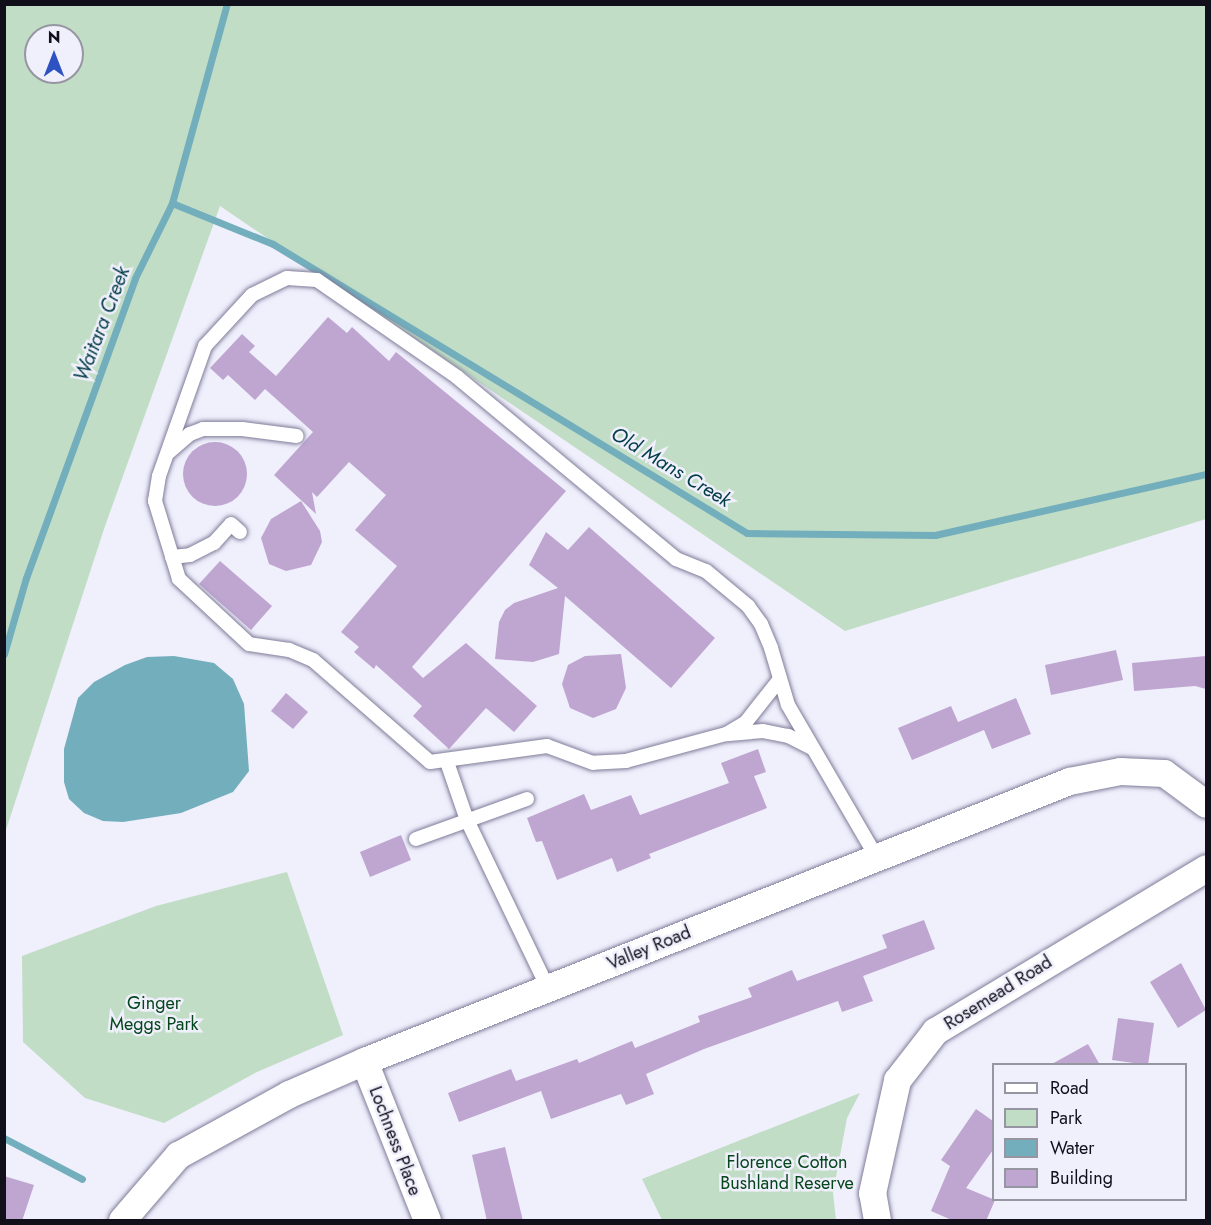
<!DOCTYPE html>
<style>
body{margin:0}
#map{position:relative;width:1211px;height:1225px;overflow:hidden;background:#f0effc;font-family:Jost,sans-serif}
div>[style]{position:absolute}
.green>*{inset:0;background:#c1ddc5}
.water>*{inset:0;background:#73aebd}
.stream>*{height:7px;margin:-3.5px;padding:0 3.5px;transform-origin:3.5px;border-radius:3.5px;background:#73aebd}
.building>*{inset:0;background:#bea6d0}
.round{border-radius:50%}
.roads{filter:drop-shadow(0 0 2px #7f7c99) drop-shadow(0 0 2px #7f7c99)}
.lane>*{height:14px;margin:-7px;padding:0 7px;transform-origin:7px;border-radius:7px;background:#fff}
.street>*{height:27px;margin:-13.5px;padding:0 13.5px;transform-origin:13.5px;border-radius:13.5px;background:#fff}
span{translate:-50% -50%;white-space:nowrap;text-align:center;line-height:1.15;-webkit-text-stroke:5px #f0effc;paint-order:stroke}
.street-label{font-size:18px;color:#100f1a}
.park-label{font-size:18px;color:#05461b}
.water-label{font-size:20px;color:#033d48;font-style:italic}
.frame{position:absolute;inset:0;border:6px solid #100f1a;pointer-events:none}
.legend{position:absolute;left:992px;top:1063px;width:195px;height:138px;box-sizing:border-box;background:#f0effc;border:2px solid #9695a2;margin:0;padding:8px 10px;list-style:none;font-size:18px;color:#100f1a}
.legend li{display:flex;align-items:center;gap:12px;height:30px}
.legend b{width:30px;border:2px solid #9695a2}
.north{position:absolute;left:24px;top:24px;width:60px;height:60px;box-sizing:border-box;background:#f0effc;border:2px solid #9695a2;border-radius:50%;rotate:0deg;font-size:16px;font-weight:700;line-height:24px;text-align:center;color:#100f1a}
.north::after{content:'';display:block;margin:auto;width:21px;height:27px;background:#2e52c2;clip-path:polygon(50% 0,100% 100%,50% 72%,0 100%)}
</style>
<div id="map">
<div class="green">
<i style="clip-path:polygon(evenodd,5px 4px,1206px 5px,1206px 519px,845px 631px,220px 206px,105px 526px,5px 833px,5px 4px,36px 36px,72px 36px,72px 72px,36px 72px,36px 36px)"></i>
<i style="clip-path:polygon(287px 872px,343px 1035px,257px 1072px,164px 1123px,85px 1098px,23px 1042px,22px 956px,156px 906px)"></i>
<i style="clip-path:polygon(860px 1093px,847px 1118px,833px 1193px,836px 1220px,662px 1220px,642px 1179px)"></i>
</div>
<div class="water">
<i style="clip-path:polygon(174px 656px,214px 663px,233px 679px,244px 704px,249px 771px,233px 792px,181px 813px,123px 822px,103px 821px,84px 813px,69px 799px,64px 782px,64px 749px,78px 698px,94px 682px,125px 665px,147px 657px)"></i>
</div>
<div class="stream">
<i style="left:172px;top:203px;width:109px;rotate:22.1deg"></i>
<i style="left:273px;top:244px;width:555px;rotate:31.37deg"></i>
<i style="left:747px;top:533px;width:188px;rotate:0.6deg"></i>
<i style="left:935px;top:535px;width:278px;rotate:-12.7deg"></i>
<i style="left:4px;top:654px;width:79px;rotate:-73.9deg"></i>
<i style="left:26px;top:578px;width:319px;rotate:-70deg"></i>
<i style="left:135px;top:278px;width:84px;rotate:-63.7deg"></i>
<i style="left:172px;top:203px;width:206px;rotate:-74.6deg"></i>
<i style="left:4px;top:1138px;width:88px;rotate:27.7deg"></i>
</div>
<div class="building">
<i style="clip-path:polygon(328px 317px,347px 333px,352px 327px,389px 361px,396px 352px,566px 491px,412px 667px,423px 678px,466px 643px,537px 706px,514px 732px,486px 708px,449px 749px,413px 716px,422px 706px,376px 665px,374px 669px,354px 652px,359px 647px,341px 632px,397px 566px,355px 530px,386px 495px,349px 462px,317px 497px,312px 492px,316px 514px,274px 475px,313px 432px,265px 389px,255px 400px,228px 375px,223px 380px,210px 368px,242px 334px,255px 346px,249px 352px,276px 376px)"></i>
<i class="round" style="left:183px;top:442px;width:64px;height:64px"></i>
<i style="clip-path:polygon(301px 501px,320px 531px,322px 542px,311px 565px,286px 571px,269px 564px,261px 538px,271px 519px)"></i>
<i style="clip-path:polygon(589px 527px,715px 638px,671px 688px,565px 596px,559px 654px,533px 662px,495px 659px,499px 622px,505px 610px,514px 603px,558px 588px,529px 565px,546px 532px,568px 550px)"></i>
<i style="clip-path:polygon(220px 561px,272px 606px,251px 630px,199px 584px)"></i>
<i style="clip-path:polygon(1116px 650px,1123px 680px,1051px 695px,1045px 665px)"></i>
<i style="clip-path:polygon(621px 654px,626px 688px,616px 709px,593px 718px,570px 708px,562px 684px,568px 665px,585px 656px)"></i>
<i style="clip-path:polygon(1206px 656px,1206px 689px,1195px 686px,1134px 691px,1132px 663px)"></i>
<i style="clip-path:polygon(286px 693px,308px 712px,293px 729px,271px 711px)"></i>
<i style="clip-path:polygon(1016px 698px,1031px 734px,992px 749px,984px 730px,912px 760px,898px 728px,951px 706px,958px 722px)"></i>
<i style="clip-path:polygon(758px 749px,766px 772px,754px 776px,767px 808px,649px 854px,651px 858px,617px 872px,612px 858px,557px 880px,542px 841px,536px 842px,527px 818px,584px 794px,591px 810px,631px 795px,640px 815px,729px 783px,721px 763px)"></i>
<i style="clip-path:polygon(401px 835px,411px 860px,370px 877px,360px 852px)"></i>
<i style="clip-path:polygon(924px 920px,935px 949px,863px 976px,873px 1001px,842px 1012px,838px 1001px,704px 1049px,646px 1074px,654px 1094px,626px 1105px,621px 1094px,551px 1119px,541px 1091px,459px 1122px,448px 1093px,511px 1069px,516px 1081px,577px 1059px,579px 1063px,632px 1041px,635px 1048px,700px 1022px,698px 1016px,752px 997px,748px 988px,792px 970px,797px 981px,887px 948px,882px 935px)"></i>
<i style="clip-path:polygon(1181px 963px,1206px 1010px,1178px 1028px,1150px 982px)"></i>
<i style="clip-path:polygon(1118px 1018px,1154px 1023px,1148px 1065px,1112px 1060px)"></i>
<i style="clip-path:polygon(1088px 1044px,1100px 1065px,1050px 1065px)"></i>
<i style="clip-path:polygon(976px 1109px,993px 1121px,993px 1150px,966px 1188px,995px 1200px,986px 1221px,954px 1221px,931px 1211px,950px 1166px,941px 1160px)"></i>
<i style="clip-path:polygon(505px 1147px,523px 1221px,487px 1221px,472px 1155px)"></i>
<i style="clip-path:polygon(4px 1176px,34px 1185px,22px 1221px,4px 1221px)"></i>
</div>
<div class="roads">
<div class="lane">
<i style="left:169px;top:452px;width:28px;rotate:-41deg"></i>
<i style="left:190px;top:434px;width:14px;rotate:-21deg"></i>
<i style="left:203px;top:429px;width:39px"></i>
<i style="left:242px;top:429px;width:55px;rotate:7.3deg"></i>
<i style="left:172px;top:557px;width:18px;rotate:-6deg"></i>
<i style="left:190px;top:555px;width:27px;rotate:-27deg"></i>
<i style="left:214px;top:543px;width:25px;rotate:-48deg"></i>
<i style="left:231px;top:524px;width:12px;rotate:42deg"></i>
<i style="left:728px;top:733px;width:21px;rotate:-31deg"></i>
<i style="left:746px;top:722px;width:55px;rotate:-51.7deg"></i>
<i style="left:812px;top:748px;width:27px;rotate:-153deg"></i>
<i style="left:788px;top:736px;width:25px;rotate:-169deg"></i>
<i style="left:763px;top:731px;width:37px;rotate:175deg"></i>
<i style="left:726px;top:734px;width:104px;rotate:164.9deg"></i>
<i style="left:626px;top:761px;width:33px;rotate:177deg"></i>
<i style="left:593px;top:763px;width:49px;rotate:-159.7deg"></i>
<i style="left:547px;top:746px;width:118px;rotate:172.2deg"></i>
<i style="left:430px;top:762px;width:155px;rotate:-138.9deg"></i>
<i style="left:313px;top:660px;width:26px;rotate:-157deg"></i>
<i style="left:289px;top:650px;width:40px;rotate:-171.5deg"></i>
<i style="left:249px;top:644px;width:96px;rotate:-137.1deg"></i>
<i style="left:179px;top:579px;width:82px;rotate:-107.1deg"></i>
<i style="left:155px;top:501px;width:25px;rotate:-81deg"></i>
<i style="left:159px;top:476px;width:138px;rotate:-70.5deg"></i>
<i style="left:205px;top:346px;width:69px;rotate:-47.3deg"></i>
<i style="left:252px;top:295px;width:39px;rotate:-26deg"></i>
<i style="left:287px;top:278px;width:30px;rotate:4deg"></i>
<i style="left:317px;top:280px;width:170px;rotate:34.7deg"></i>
<i style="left:457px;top:377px;width:285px;rotate:39.7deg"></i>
<i style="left:676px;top:559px;width:32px;rotate:22deg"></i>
<i style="left:706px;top:571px;width:55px;rotate:39.8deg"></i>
<i style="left:748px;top:606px;width:22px;rotate:54deg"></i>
<i style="left:761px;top:624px;width:26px;rotate:67deg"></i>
<i style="left:771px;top:648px;width:59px;rotate:73.4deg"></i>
<i style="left:788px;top:705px;width:177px;rotate:59.8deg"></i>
<i style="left:447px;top:762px;width:61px;rotate:71deg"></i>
<i style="left:467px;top:820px;width:187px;rotate:64.3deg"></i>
<i style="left:416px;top:839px;width:118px;rotate:-19.8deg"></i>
</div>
<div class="street">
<i style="left:364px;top:1061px;width:171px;rotate:68.4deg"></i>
<i style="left:122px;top:1220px;width:86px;rotate:-49.3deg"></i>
<i style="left:178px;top:1155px;width:127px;rotate:-28.8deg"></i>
<i style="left:289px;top:1094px;width:82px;rotate:-23.7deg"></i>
<i style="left:364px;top:1061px;width:759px;rotate:-21.66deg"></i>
<i style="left:1069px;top:781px;width:52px;rotate:-11.1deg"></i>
<i style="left:1120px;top:771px;width:44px;rotate:2.6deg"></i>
<i style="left:1164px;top:773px;width:52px;rotate:36.4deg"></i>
<i style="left:877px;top:1220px;width:27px;rotate:-100deg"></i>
<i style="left:872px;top:1193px;width:116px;rotate:-77.5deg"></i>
<i style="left:897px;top:1080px;width:62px;rotate:-52.2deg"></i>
<i style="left:935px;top:1031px;width:316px;rotate:-31deg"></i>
</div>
</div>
<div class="street-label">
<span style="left:649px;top:948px;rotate:-22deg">Valley Road</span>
<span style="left:998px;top:993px;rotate:-32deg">Rosemead Road</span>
<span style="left:395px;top:1141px;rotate:69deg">Lochness Place</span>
</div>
<div class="park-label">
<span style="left:154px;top:1014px">Ginger<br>Meggs Park</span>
<span style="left:787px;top:1173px">Florence Cotton<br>Bushland Reserve</span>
</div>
<div class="water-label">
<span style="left:102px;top:324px;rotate:-69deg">Waitara Creek</span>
<span style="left:671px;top:467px;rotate:31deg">Old Mans Creek</span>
</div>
<div class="frame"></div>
<ul class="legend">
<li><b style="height:8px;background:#fff"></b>Road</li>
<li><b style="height:16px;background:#c1ddc5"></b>Park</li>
<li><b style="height:16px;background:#73aebd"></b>Water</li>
<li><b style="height:16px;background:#bea6d0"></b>Building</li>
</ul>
<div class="north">N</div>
</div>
